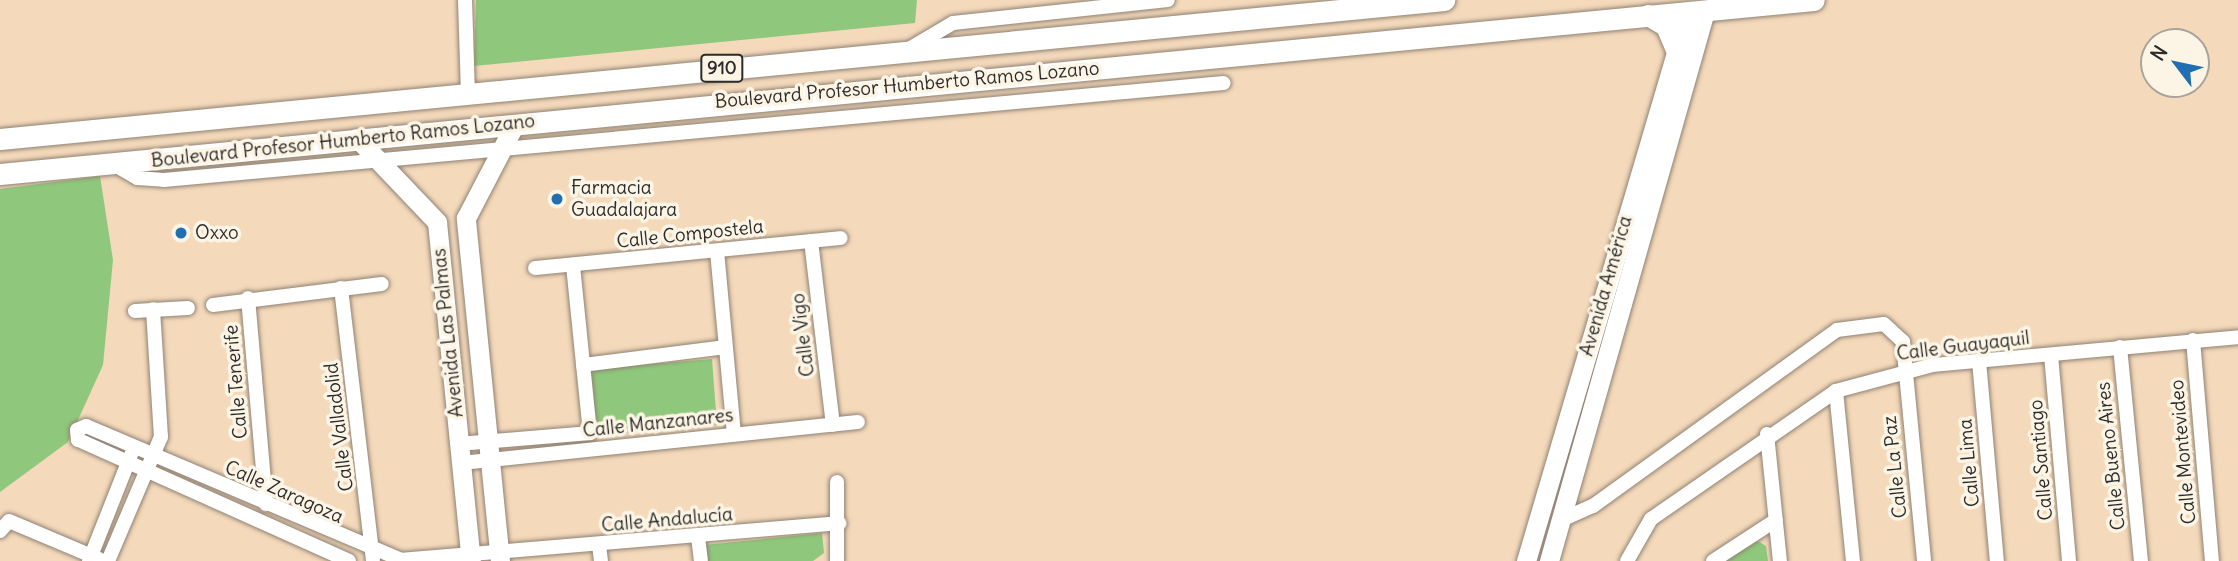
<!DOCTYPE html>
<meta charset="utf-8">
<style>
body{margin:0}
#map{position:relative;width:2238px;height:561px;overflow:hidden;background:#f4d9bb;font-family:Delius,sans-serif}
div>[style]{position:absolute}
.green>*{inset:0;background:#8fc87c}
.roads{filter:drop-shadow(0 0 2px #908273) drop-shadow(0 0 2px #908273)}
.street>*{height:14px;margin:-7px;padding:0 7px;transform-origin:7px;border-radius:7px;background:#fff}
.secondary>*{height:19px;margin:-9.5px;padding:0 9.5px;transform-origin:9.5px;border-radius:9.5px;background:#fff}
.primary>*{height:21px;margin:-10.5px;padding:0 10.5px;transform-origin:10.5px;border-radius:10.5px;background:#fff}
.dots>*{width:19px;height:19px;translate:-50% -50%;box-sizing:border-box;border:4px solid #fcf5e5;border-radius:50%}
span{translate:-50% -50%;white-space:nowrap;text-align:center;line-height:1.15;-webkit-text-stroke:7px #fcf5e5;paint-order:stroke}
.shield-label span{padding:2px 5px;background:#fcf5e5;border:2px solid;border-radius:5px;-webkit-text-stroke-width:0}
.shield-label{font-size:18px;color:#2b2b2b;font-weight:700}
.street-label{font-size:19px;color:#2b2b2b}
.poi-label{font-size:19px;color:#2b2b2b}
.left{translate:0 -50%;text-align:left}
.north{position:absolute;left:2140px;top:28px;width:70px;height:70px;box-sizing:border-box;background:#fcf5e5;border:2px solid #a8a49b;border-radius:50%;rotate:302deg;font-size:19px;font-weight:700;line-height:28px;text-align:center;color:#2b2b2b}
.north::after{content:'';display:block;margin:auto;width:24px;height:32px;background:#1f6fb2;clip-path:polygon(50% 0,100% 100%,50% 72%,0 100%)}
</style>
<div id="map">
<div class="green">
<i style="clip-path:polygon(476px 0,917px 0,915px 23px,474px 66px)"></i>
<i style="clip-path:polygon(100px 176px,113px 260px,103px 365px,68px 442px,0 492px,0 189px)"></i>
<i style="clip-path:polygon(712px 359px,717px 425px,597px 436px,591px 369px)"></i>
<i style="clip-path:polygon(822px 533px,824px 553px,813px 561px,707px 561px,704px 545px)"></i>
<i style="clip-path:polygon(1753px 538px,1766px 546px,1768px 561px,1722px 561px)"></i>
</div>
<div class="roads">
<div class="street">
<i style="left:465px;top:0;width:94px;rotate:88.2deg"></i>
<i style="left:909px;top:49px;width:51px;rotate:-30.6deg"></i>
<i style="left:953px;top:23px;width:216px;rotate:-6.1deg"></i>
<i style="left:113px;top:164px;width:28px;rotate:30deg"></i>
<i style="left:137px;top:178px;width:27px;rotate:4deg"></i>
<i style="left:164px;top:180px;width:1064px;rotate:-5.23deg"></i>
<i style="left:811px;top:241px;width:185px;rotate:83.2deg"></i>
<i style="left:717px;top:251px;width:184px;rotate:84.7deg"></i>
<i style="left:535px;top:268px;width:307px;rotate:-5.6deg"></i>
<i style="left:341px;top:288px;width:274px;rotate:83.3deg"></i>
<i style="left:248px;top:298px;width:207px;rotate:85deg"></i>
<i style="left:213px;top:305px;width:170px;rotate:-7.1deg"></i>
<i style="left:135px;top:311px;width:53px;rotate:-3.2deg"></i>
<i style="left:2193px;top:340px;width:222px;rotate:85.1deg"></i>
<i style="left:2120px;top:347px;width:215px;rotate:84.4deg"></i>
<i style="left:2051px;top:355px;width:207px;rotate:85deg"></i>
<i style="left:1979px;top:361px;width:201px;rotate:84.9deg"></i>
<i style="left:583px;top:365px;width:143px;rotate:-7.2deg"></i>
<i style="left:1836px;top:391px;width:171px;rotate:84.3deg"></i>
<i style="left:1767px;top:434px;width:128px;rotate:84.2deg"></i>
<i style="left:459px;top:444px;width:131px;rotate:-4.8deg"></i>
<i style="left:590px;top:433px;width:169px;rotate:-95.8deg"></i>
<i style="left:461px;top:463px;width:399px;rotate:-5.9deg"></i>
<i style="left:837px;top:482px;width:79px;rotate:90deg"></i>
<i style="left:1561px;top:520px;width:35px;rotate:-24deg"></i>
<i style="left:1593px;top:506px;width:301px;rotate:-35.8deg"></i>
<i style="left:1837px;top:330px;width:47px;rotate:-7.3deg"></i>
<i style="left:1884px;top:324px;width:26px;rotate:43deg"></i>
<i style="left:1903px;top:342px;width:220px;rotate:84.5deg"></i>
<i style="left:0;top:531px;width:13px;rotate:-48deg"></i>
<i style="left:9px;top:521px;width:98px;rotate:22.9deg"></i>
<i style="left:698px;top:537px;width:24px;rotate:83deg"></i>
<i style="left:599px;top:545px;width:16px;rotate:83deg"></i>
<i style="left:89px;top:561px;width:114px;rotate:-68.4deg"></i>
<i style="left:108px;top:561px;width:135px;rotate:-66.9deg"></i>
<i style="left:161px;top:437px;width:128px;rotate:-93.6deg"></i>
<i style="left:349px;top:561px;width:297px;rotate:-155.9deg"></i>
<i style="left:78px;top:440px;width:10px;rotate:-96deg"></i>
<i style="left:77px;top:430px;width:10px;rotate:-24deg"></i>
<i style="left:86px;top:426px;width:342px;rotate:23deg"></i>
<i style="left:401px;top:560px;width:440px;rotate:-4.8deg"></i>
<i style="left:1627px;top:561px;width:48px;rotate:-60.3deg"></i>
<i style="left:1651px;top:519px;width:225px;rotate:-34.7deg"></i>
<i style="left:1836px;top:391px;width:100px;rotate:-15deg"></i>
<i style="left:1933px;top:365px;width:306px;rotate:-5.2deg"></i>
<i style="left:1713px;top:561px;width:75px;rotate:-33.1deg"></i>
</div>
<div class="secondary">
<i style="left:357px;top:138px;width:116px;rotate:46.4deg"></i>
<i style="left:437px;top:222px;width:341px;rotate:84.3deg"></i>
<i style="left:500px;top:561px;width:345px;rotate:-95.7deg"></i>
<i style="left:466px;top:218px;width:106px;rotate:-62.5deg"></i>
<i style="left:1526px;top:561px;width:572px;rotate:-73.56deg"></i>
<i style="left:1549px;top:561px;width:572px;rotate:-74.16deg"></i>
</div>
<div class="primary">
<i style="left:1648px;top:15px;width:21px;rotate:31deg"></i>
<i style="left:1666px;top:26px;width:25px;rotate:67deg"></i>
<i style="left:0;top:139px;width:1451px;rotate:-5.5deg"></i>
<i style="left:0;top:174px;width:1822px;rotate:-5.48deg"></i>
</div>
</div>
<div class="dots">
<i style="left:557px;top:199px;background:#1f6fb2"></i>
<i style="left:181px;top:233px;background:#1f6fb2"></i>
</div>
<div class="shield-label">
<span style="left:722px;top:68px">910</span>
</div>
<div class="street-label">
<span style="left:907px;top:85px;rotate:-5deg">Boulevard Profesor Humberto Ramos Lozano</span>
<span style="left:343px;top:141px;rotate:-6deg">Boulevard Profesor Humberto Ramos Lozano</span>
<span style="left:690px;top:234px;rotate:-6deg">Calle Compostela</span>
<span style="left:1606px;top:286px;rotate:-74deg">Avenida América</span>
<span style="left:448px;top:333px;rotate:-96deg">Avenida Las Palmas</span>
<span style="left:803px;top:335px;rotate:-97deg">Calle Vigo</span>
<span style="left:1963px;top:346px;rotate:-7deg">Calle Guayaquil</span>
<span style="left:236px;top:382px;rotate:-95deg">Calle Tenerife</span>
<span style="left:658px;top:423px;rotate:-6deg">Calle Manzanares</span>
<span style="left:339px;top:427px;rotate:-97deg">Calle Valladolid</span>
<span style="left:2183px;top:452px;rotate:-95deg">Calle Montevideo</span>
<span style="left:2111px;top:456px;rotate:-96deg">Calle Bueno Aires</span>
<span style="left:2041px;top:460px;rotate:-95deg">Calle Santiago</span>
<span style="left:1969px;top:463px;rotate:-95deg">Calle Lima</span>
<span style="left:1895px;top:467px;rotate:-96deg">Calle La Paz</span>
<span style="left:284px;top:492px;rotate:24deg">Calle Zaragoza</span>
<span style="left:667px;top:520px;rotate:-5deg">Calle Andalucía</span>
</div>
<div class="poi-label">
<span class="left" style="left:571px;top:199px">Farmacia<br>Guadalajara</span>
<span class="left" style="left:195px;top:233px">Oxxo</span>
</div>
<div class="north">N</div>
</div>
